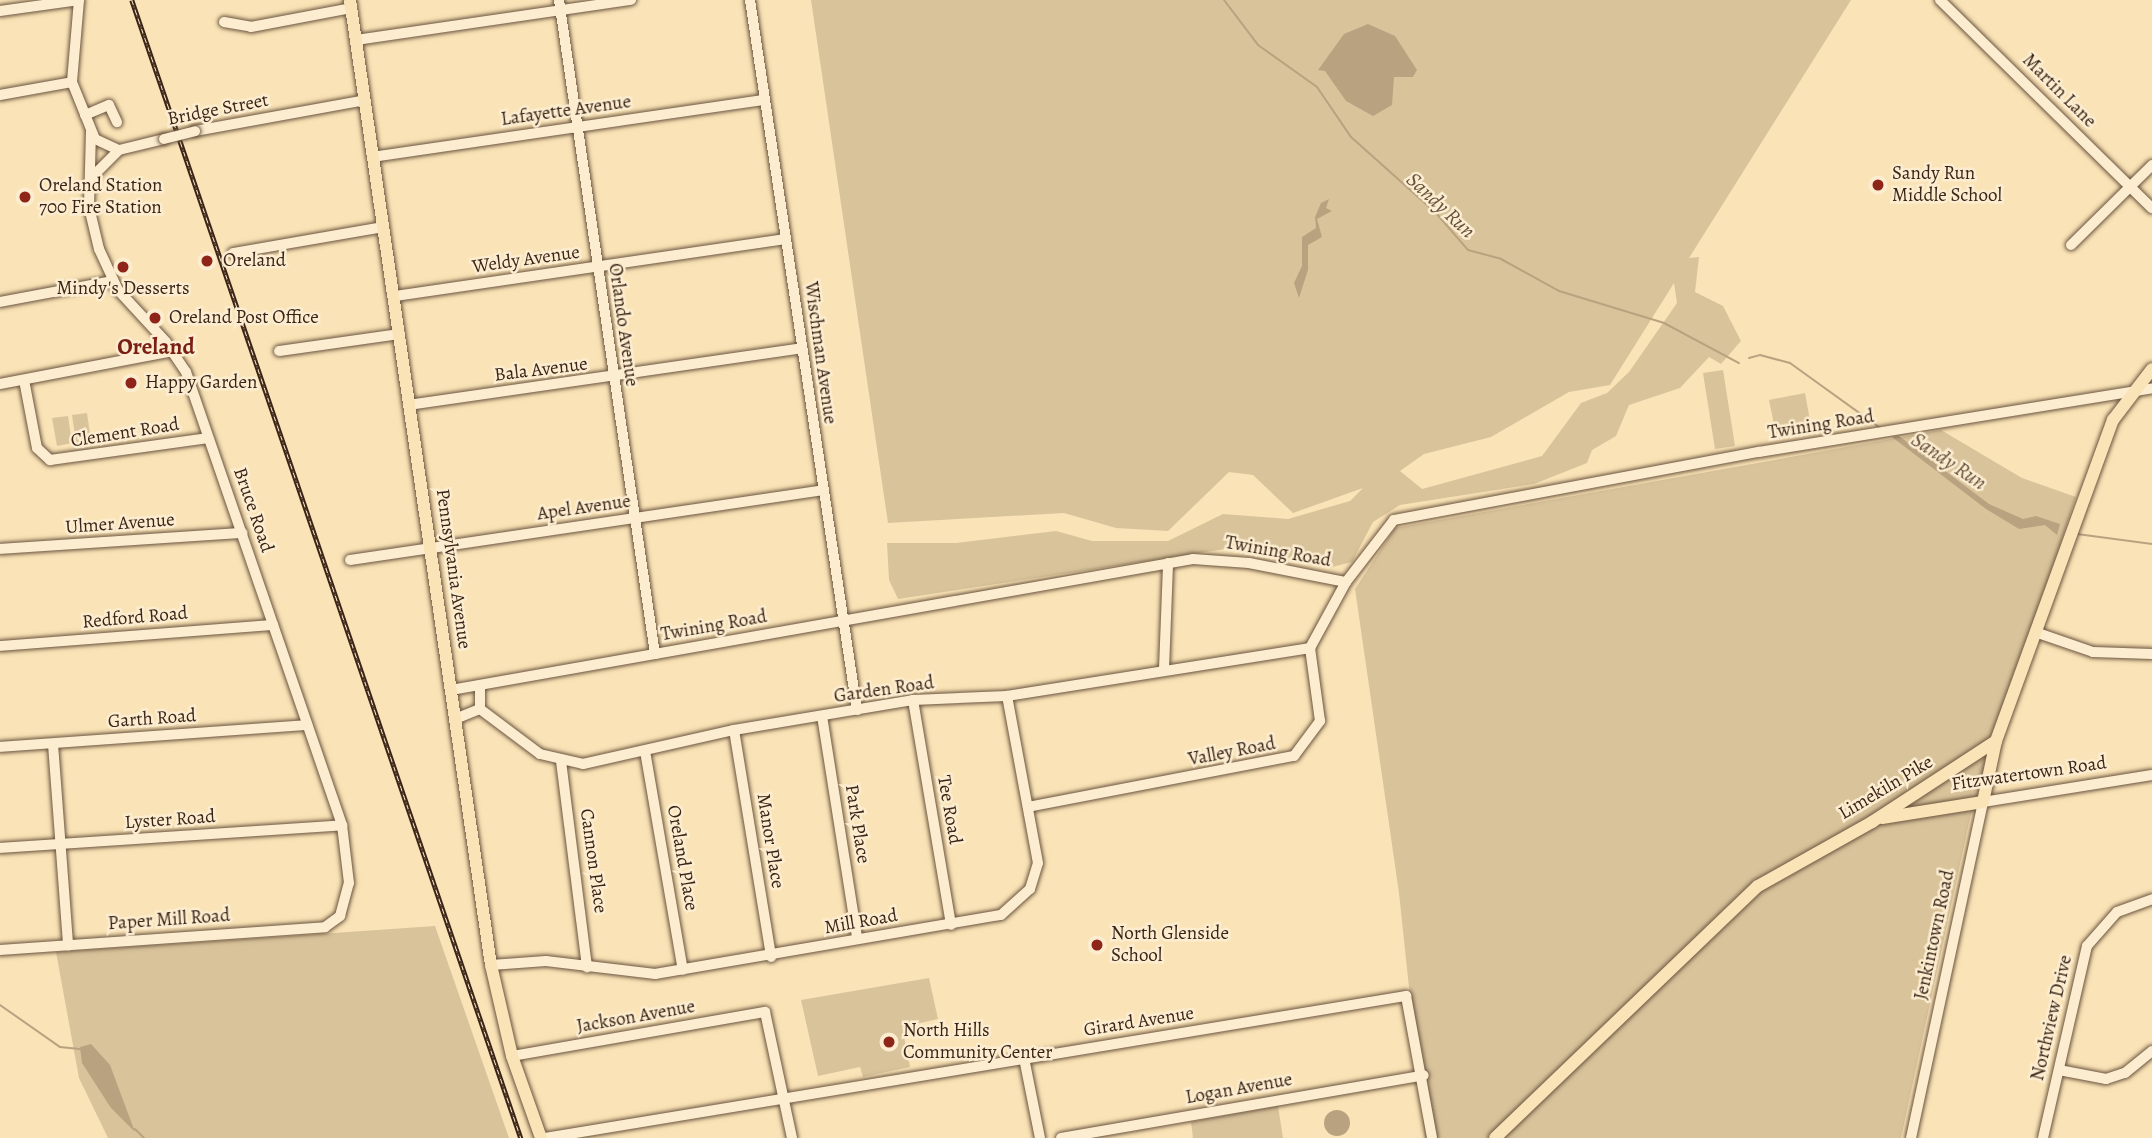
<!DOCTYPE html>
<style>
body{margin:0}
#map{position:relative;width:2152px;height:1138px;overflow:hidden;background:#fae3b6;font-family:Alegreya,serif}
div>[style]{position:absolute}
.green>*{inset:0;background:#d9c39b}
.water>*{inset:0;background:#b9a280}
.round{border-radius:50%}
.stream>*{height:2px;margin:-1px;padding:0 1px;transform-origin:1px;border-radius:1px;background:#b9a280}
.roads{filter:drop-shadow(0 0 2px #6a543f) drop-shadow(0 0 2px #6a543f)}
.minor>*{height:10px;margin:-5px;padding:0 5px;transform-origin:5px;border-radius:5px;background:#fcedd0}
.major>*{height:12px;margin:-6px;padding:0 6px;transform-origin:6px;border-radius:6px;background:#fae3b6}
.rail>*{height:4.5px;margin-top:-2.25px;transform-origin:0;background:repeating-linear-gradient(90deg,#fcedd0 0 5px,#3a2417 0 10px);box-sizing:border-box;border-block:2px solid #3a2417}
.bridges{filter:drop-shadow(0 0 2px #6a543f) drop-shadow(0 0 2px #6a543f)}
.minor-bridge>*{height:10px;margin:-5px;padding:0 5px;transform-origin:5px;border-radius:5px;background:#fcedd0}
.dots>*{width:19px;height:19px;translate:-50% -50%;box-sizing:border-box;border:4px solid #fcedd0;border-radius:50%}
span{translate:-50% -50%;white-space:nowrap;text-align:center;line-height:1.15;-webkit-text-stroke:5px #fcedd0;paint-order:stroke}
.street-label{font-size:19px;color:#3a2417}
.poi-label{font-size:19px;color:#3a2417}
.left{translate:0 -50%;text-align:left}
.water-label{font-size:21px;color:#66503c;font-style:italic}
.quarter-label{font-size:23px;color:#7a1f14;font-weight:700}
</style>
<div id="map">
<div class="green">
<i style="clip-path:polygon(evenodd,811px 0,1851px 0,1689px 258px,1699px 257px,1695px 292px,1723px 306px,1741px 341px,1721px 364px,1709px 357px,1680px 388px,1629px 405px,1616px 436px,1592px 450px,1587px 463px,1534px 484px,1400px 505px,1373px 522px,1352px 562px,1328px 568px,1245px 546px,898px 599px,889px 580px,887px 543px,956px 543px,1056px 531px,1092px 541px,1168px 541px,1223px 514px,1288px 519px,1350px 501px,1363px 488px,1293px 513px,1253px 475px,1229px 472px,1168px 531px,1116px 528px,1064px 513px,888px 523px,811px 0,1674px 283px,1677px 303px,1629px 372px,1607px 393px,1581px 403px,1542px 456px,1422px 489px,1400px 471px,1424px 454px,1491px 437px,1569px 392px,1610px 385px,1674px 283px)"></i>
<i style="clip-path:polygon(1723px 370px,1735px 446px,1715px 449px,1703px 373px)"></i>
<i style="clip-path:polygon(1805px 393px,1812px 432px,1777px 439px,1769px 400px)"></i>
<i style="clip-path:polygon(87px 413px,91px 441px,76px 443px,72px 415px)"></i>
<i style="clip-path:polygon(68px 416px,72px 443px,57px 446px,52px 418px)"></i>
<i style="clip-path:polygon(1941px 430px,2022px 478px,2076px 497px,1970px 818px,1901px 1138px,1425px 1138px,1399px 893px,1355px 589px,1395px 528px)"></i>
<i style="clip-path:polygon(435px 926px,509px 1138px,108px 1138px,79px 1078px,56px 952px)"></i>
<i style="clip-path:polygon(929px 978px,938px 1019px,902px 1027px,910px 1067px,863px 1077px,860px 1067px,818px 1076px,801px 1000px)"></i>
<i style="clip-path:polygon(1278px 1106px,1283px 1138px,1193px 1138px,1191px 1122px)"></i>
</div>
<div class="water">
<i style="clip-path:polygon(1368px 24px,1395px 36px,1417px 70px,1413px 77px,1394px 77px,1392px 105px,1373px 116px,1346px 101px,1325px 71px,1318px 70px,1344px 34px)"></i>
<i style="clip-path:polygon(1329px 199px,1326px 208px,1332px 211px,1317px 219px,1322px 237px,1308px 245px,1308px 270px,1299px 298px,1294px 283px,1302px 266px,1302px 237px,1316px 228px,1315px 217px,1321px 203px)"></i>
<i style="clip-path:polygon(1899px 436px,1989px 504px,2023px 519px,2036px 516px,2060px 524px,2057px 535px,2045px 525px,2019px 529px,1986px 509px,1892px 437px)"></i>
<i style="clip-path:polygon(91px 1044px,110px 1065px,135px 1132px,111px 1108px,82px 1063px,80px 1047px)"></i>
<i class="round" style="left:1324px;top:1110px;width:26px;height:26px"></i>
</div>
<div class="stream">
<i style="left:1224px;top:0;width:56px;rotate:52.9deg"></i>
<i style="left:1258px;top:45px;width:72px;rotate:35.4deg"></i>
<i style="left:1317px;top:87px;width:60px;rotate:55.8deg"></i>
<i style="left:1351px;top:137px;width:114px;rotate:41.8deg"></i>
<i style="left:1436px;top:213px;width:49px;rotate:49.1deg"></i>
<i style="left:1468px;top:250px;width:34px;rotate:15deg"></i>
<i style="left:1501px;top:259px;width:66px;rotate:28.9deg"></i>
<i style="left:1559px;top:291px;width:110px;rotate:16.9deg"></i>
<i style="left:1664px;top:323px;width:85px;rotate:28.1deg"></i>
<i style="left:1749px;top:358px;width:11px;rotate:-15deg"></i>
<i style="left:1760px;top:355px;width:31px;rotate:15deg"></i>
<i style="left:1790px;top:363px;width:111px;rotate:35.8deg"></i>
<i style="left:2077px;top:534px;width:76px;rotate:7.6deg"></i>
<i style="left:0;top:1005px;width:73px;rotate:35deg"></i>
<i style="left:60px;top:1047px;width:20px;rotate:6deg"></i>
<i style="left:135px;top:1129px;width:13px;rotate:45deg"></i>
</div>
<div class="roads">
<div class="minor">
<i style="left:559px;top:0;width:661px;rotate:81.65deg"></i>
<i style="left:750px;top:0;width:718px;rotate:81.43deg"></i>
<i style="left:1940px;top:0;width:297px;rotate:44.5deg"></i>
<i style="left:0;top:11px;width:80px;rotate:-7.9deg"></i>
<i style="left:79px;top:0;width:82px;rotate:94.9deg"></i>
<i style="left:72px;top:82px;width:61px;rotate:68deg"></i>
<i style="left:95px;top:139px;width:26px;rotate:25deg"></i>
<i style="left:224px;top:22px;width:27px;rotate:10deg"></i>
<i style="left:251px;top:27px;width:103px;rotate:-10.7deg"></i>
<i style="left:356px;top:40px;width:278px;rotate:-8.3deg"></i>
<i style="left:0;top:95px;width:73px;rotate:-10.2deg"></i>
<i style="left:85px;top:115px;width:26px;rotate:-23deg"></i>
<i style="left:109px;top:105px;width:19px;rotate:65deg"></i>
<i style="left:195px;top:131px;width:173px;rotate:-10.3deg"></i>
<i style="left:372px;top:157px;width:397px;rotate:-8.3deg"></i>
<i style="left:90px;top:179px;width:41px;rotate:-45deg"></i>
<i style="left:119px;top:150px;width:46px;rotate:-13.7deg"></i>
<i style="left:2071px;top:245px;width:114px;rotate:-44.6deg"></i>
<i style="left:233px;top:253px;width:152px;rotate:-9.8deg"></i>
<i style="left:395px;top:296px;width:395px;rotate:-8.3deg"></i>
<i style="left:0;top:302px;width:114px;rotate:-10.6deg"></i>
<i style="left:279px;top:351px;width:122px;rotate:-8deg"></i>
<i style="left:24px;top:380px;width:69px;rotate:79.2deg"></i>
<i style="left:37px;top:448px;width:18px;rotate:43deg"></i>
<i style="left:50px;top:460px;width:160px;rotate:-7.9deg"></i>
<i style="left:0;top:384px;width:176px;rotate:-10.8deg"></i>
<i style="left:408px;top:405px;width:398px;rotate:-8.2deg"></i>
<i style="left:0;top:549px;width:243px;rotate:-3.8deg"></i>
<i style="left:350px;top:560px;width:477px;rotate:-8.4deg"></i>
<i style="left:2035px;top:632px;width:61px;rotate:19deg"></i>
<i style="left:2093px;top:652px;width:59px;rotate:1.9deg"></i>
<i style="left:0;top:646px;width:274px;rotate:-4.4deg"></i>
<i style="left:1164px;top:669px;width:106px;rotate:-87.8deg"></i>
<i style="left:451px;top:690px;width:753px;rotate:-10.01deg"></i>
<i style="left:1193px;top:559px;width:56px;rotate:4.1deg"></i>
<i style="left:1249px;top:563px;width:99px;rotate:11.1deg"></i>
<i style="left:1346px;top:582px;width:78px;rotate:-52.3deg"></i>
<i style="left:1394px;top:520px;width:371px;rotate:-10.6deg"></i>
<i style="left:1759px;top:452px;width:398px;rotate:-9.2deg"></i>
<i style="left:913px;top:700px;width:228px;rotate:80.4deg"></i>
<i style="left:480px;top:709px;width:75px;rotate:36.9deg"></i>
<i style="left:540px;top:754px;width:44px;rotate:13.1deg"></i>
<i style="left:583px;top:764px;width:155px;rotate:-12.7deg"></i>
<i style="left:734px;top:730px;width:181px;rotate:-9.5deg"></i>
<i style="left:913px;top:700px;width:94px;rotate:-2.4deg"></i>
<i style="left:1007px;top:696px;width:307px;rotate:-9deg"></i>
<i style="left:822px;top:716px;width:225px;rotate:81deg"></i>
<i style="left:455px;top:719px;width:27px;rotate:-22deg"></i>
<i style="left:480px;top:709px;width:23px;rotate:-90deg"></i>
<i style="left:734px;top:730px;width:230px;rotate:80.7deg"></i>
<i style="left:53px;top:744px;width:202px;rotate:85.7deg"></i>
<i style="left:0;top:747px;width:308px;rotate:-4.1deg"></i>
<i style="left:645px;top:751px;width:222px;rotate:80.2deg"></i>
<i style="left:561px;top:761px;width:208px;rotate:82.8deg"></i>
<i style="left:1028px;top:807px;width:271px;rotate:-10.9deg"></i>
<i style="left:1294px;top:756px;width:44px;rotate:-53.4deg"></i>
<i style="left:1320px;top:721px;width:74px;rotate:-97.8deg"></i>
<i style="left:1310px;top:648px;width:75px;rotate:-61.4deg"></i>
<i style="left:0;top:848px;width:343px;rotate:-3.8deg"></i>
<i style="left:0;top:950px;width:326px;rotate:-4deg"></i>
<i style="left:325px;top:927px;width:19px;rotate:-36deg"></i>
<i style="left:340px;top:916px;width:34px;rotate:-75deg"></i>
<i style="left:349px;top:883px;width:58px;rotate:-96.9deg"></i>
<i style="left:342px;top:825px;width:479px;rotate:-109deg"></i>
<i style="left:186px;top:372px;width:36px;rotate:-124deg"></i>
<i style="left:166px;top:342px;width:71px;rotate:-132.7deg"></i>
<i style="left:118px;top:290px;width:45px;rotate:-114.9deg"></i>
<i style="left:99px;top:249px;width:43px;rotate:-103.4deg"></i>
<i style="left:89px;top:207px;width:76px;rotate:-88.5deg"></i>
<i style="left:491px;top:965px;width:55px;rotate:-4.2deg"></i>
<i style="left:546px;top:961px;width:110px;rotate:6.8deg"></i>
<i style="left:655px;top:974px;width:351px;rotate:-9.7deg"></i>
<i style="left:1001px;top:915px;width:39px;rotate:-42deg"></i>
<i style="left:1030px;top:889px;width:27px;rotate:-73deg"></i>
<i style="left:1038px;top:863px;width:170px;rotate:-100.5deg"></i>
<i style="left:512px;top:1056px;width:257px;rotate:-9.9deg"></i>
<i style="left:765px;top:1012px;width:129px;rotate:77.9deg"></i>
<i style="left:1024px;top:1058px;width:82px;rotate:78.7deg"></i>
<i style="left:2059px;top:1070px;width:48px;rotate:10.8deg"></i>
<i style="left:2106px;top:1079px;width:20px;rotate:-18deg"></i>
<i style="left:2125px;top:1073px;width:35px;rotate:-39deg"></i>
<i style="left:545px;top:1138px;width:873px;rotate:-9.37deg"></i>
<i style="left:1406px;top:996px;width:144px;rotate:79.6deg"></i>
<i style="left:1061px;top:1138px;width:368px;rotate:-9.8deg"></i>
<i style="left:1911px;top:1138px;width:344px;rotate:-77.9deg"></i>
<i style="left:1983px;top:802px;width:171px;rotate:-9.1deg"></i>
<i style="left:2043px;top:1138px;width:197px;rotate:-77.1deg"></i>
<i style="left:2087px;top:946px;width:45px;rotate:-48.6deg"></i>
<i style="left:2117px;top:912px;width:37px;rotate:-20deg"></i>
</div>
<div class="major">
<i style="left:350px;top:0;width:975px;rotate:81.69deg"></i>
<i style="left:491px;top:965px;width:93px;rotate:77deg"></i>
<i style="left:512px;top:1056px;width:87px;rotate:70.5deg"></i>
<i style="left:1882px;top:818px;width:102px;rotate:-9deg"></i>
<i style="left:1983px;top:802px;width:62px;rotate:-78deg"></i>
<i style="left:1996px;top:741px;width:342px;rotate:-70deg"></i>
<i style="left:2113px;top:420px;width:64px;rotate:-52.6deg"></i>
<i style="left:1495px;top:1138px;width:364px;rotate:-43.8deg"></i>
<i style="left:1758px;top:886px;width:131px;rotate:-29.3deg"></i>
<i style="left:1872px;top:822px;width:148px;rotate:-33.2deg"></i>
</div>
</div>
<div class="rail">
<i style="left:132px;top:0;width:1203px;rotate:71.13deg"></i>
</div>
<div class="bridges">
<div class="minor-bridge">
<i style="left:164px;top:139px;width:32px;rotate:-14deg"></i>
</div>
</div>
<div class="dots">
<i style="left:1878px;top:185px;background:#8f2418"></i>
<i style="left:25px;top:197px;background:#8f2418"></i>
<i style="left:207px;top:261px;background:#8f2418"></i>
<i style="left:123px;top:267px;background:#8f2418"></i>
<i style="left:155px;top:318px;background:#8f2418"></i>
<i style="left:131px;top:383px;background:#8f2418"></i>
<i style="left:1097px;top:945px;background:#8f2418"></i>
<i style="left:889px;top:1042px;background:#8f2418"></i>
</div>
<div class="street-label">
<span style="left:2059px;top:91px;rotate:45deg">Martin Lane</span>
<span style="left:218px;top:110px;rotate:-11deg">Bridge Street</span>
<span style="left:566px;top:111px;rotate:-8deg">Lafayette Avenue</span>
<span style="left:526px;top:260px;rotate:-8deg">Weldy Avenue</span>
<span style="left:623px;top:325px;rotate:82deg">Orlando Avenue</span>
<span style="left:820px;top:353px;rotate:82deg">Wischman Avenue</span>
<span style="left:541px;top:370px;rotate:-7deg">Bala Avenue</span>
<span style="left:1821px;top:425px;rotate:-9deg">Twining Road</span>
<span style="left:125px;top:433px;rotate:-9deg">Clement Road</span>
<span style="left:584px;top:508px;rotate:-8deg">Apel Avenue</span>
<span style="left:253px;top:510px;rotate:71deg">Bruce Road</span>
<span style="left:120px;top:524px;rotate:-4deg">Ulmer Avenue</span>
<span style="left:1278px;top:552px;rotate:10deg">Twining Road</span>
<span style="left:453px;top:569px;rotate:82deg">Pennsylvania Avenue</span>
<span style="left:135px;top:618px;rotate:-5deg">Redford Road</span>
<span style="left:714px;top:626px;rotate:-10deg">Twining Road</span>
<span style="left:884px;top:690px;rotate:-8deg">Garden Road</span>
<span style="left:152px;top:719px;rotate:-4deg">Garth Road</span>
<span style="left:1232px;top:752px;rotate:-11deg">Valley Road</span>
<span style="left:2029px;top:774px;rotate:-8deg">Fitzwatertown Road</span>
<span style="left:1886px;top:788px;rotate:-31deg">Limekiln Pike</span>
<span style="left:949px;top:810px;rotate:80deg">Tee Road</span>
<span style="left:170px;top:820px;rotate:-4deg">Lyster Road</span>
<span style="left:857px;top:824px;rotate:81deg">Park Place</span>
<span style="left:770px;top:841px;rotate:81deg">Manor Place</span>
<span style="left:682px;top:858px;rotate:80deg">Oreland Place</span>
<span style="left:593px;top:861px;rotate:82deg">Cannon Place</span>
<span style="left:169px;top:920px;rotate:-4deg">Paper Mill Road</span>
<span style="left:861px;top:922px;rotate:-10deg">Mill Road</span>
<span style="left:1935px;top:935px;rotate:-78deg">Jenkintown Road</span>
<span style="left:636px;top:1017px;rotate:-10deg">Jackson Avenue</span>
<span style="left:2052px;top:1018px;rotate:-77deg">Northview Drive</span>
<span style="left:1139px;top:1022px;rotate:-9deg">Girard Avenue</span>
<span style="left:1239px;top:1089px;rotate:-10deg">Logan Avenue</span>
</div>
<div class="poi-label">
<span class="left" style="left:1892px;top:185px">Sandy Run<br>Middle School</span>
<span class="left" style="left:39px;top:197px">Oreland Station<br>700 Fire Station</span>
<span class="left" style="left:223px;top:261px">Oreland</span>
<span style="left:123px;top:289px">Mindy's Desserts</span>
<span class="left" style="left:169px;top:318px">Oreland Post Office</span>
<span class="left" style="left:145px;top:383px">Happy Garden</span>
<span class="left" style="left:1111px;top:945px">North Glenside<br>School</span>
<span class="left" style="left:903px;top:1042px">North Hills<br>Community Center</span>
</div>
<div class="water-label">
<span style="left:1441px;top:205px;rotate:43deg">Sandy Run</span>
<span style="left:1949px;top:461px;rotate:34deg">Sandy Run</span>
</div>
<div class="quarter-label">
<span style="left:156px;top:347px">Oreland</span>
</div>
</div>
